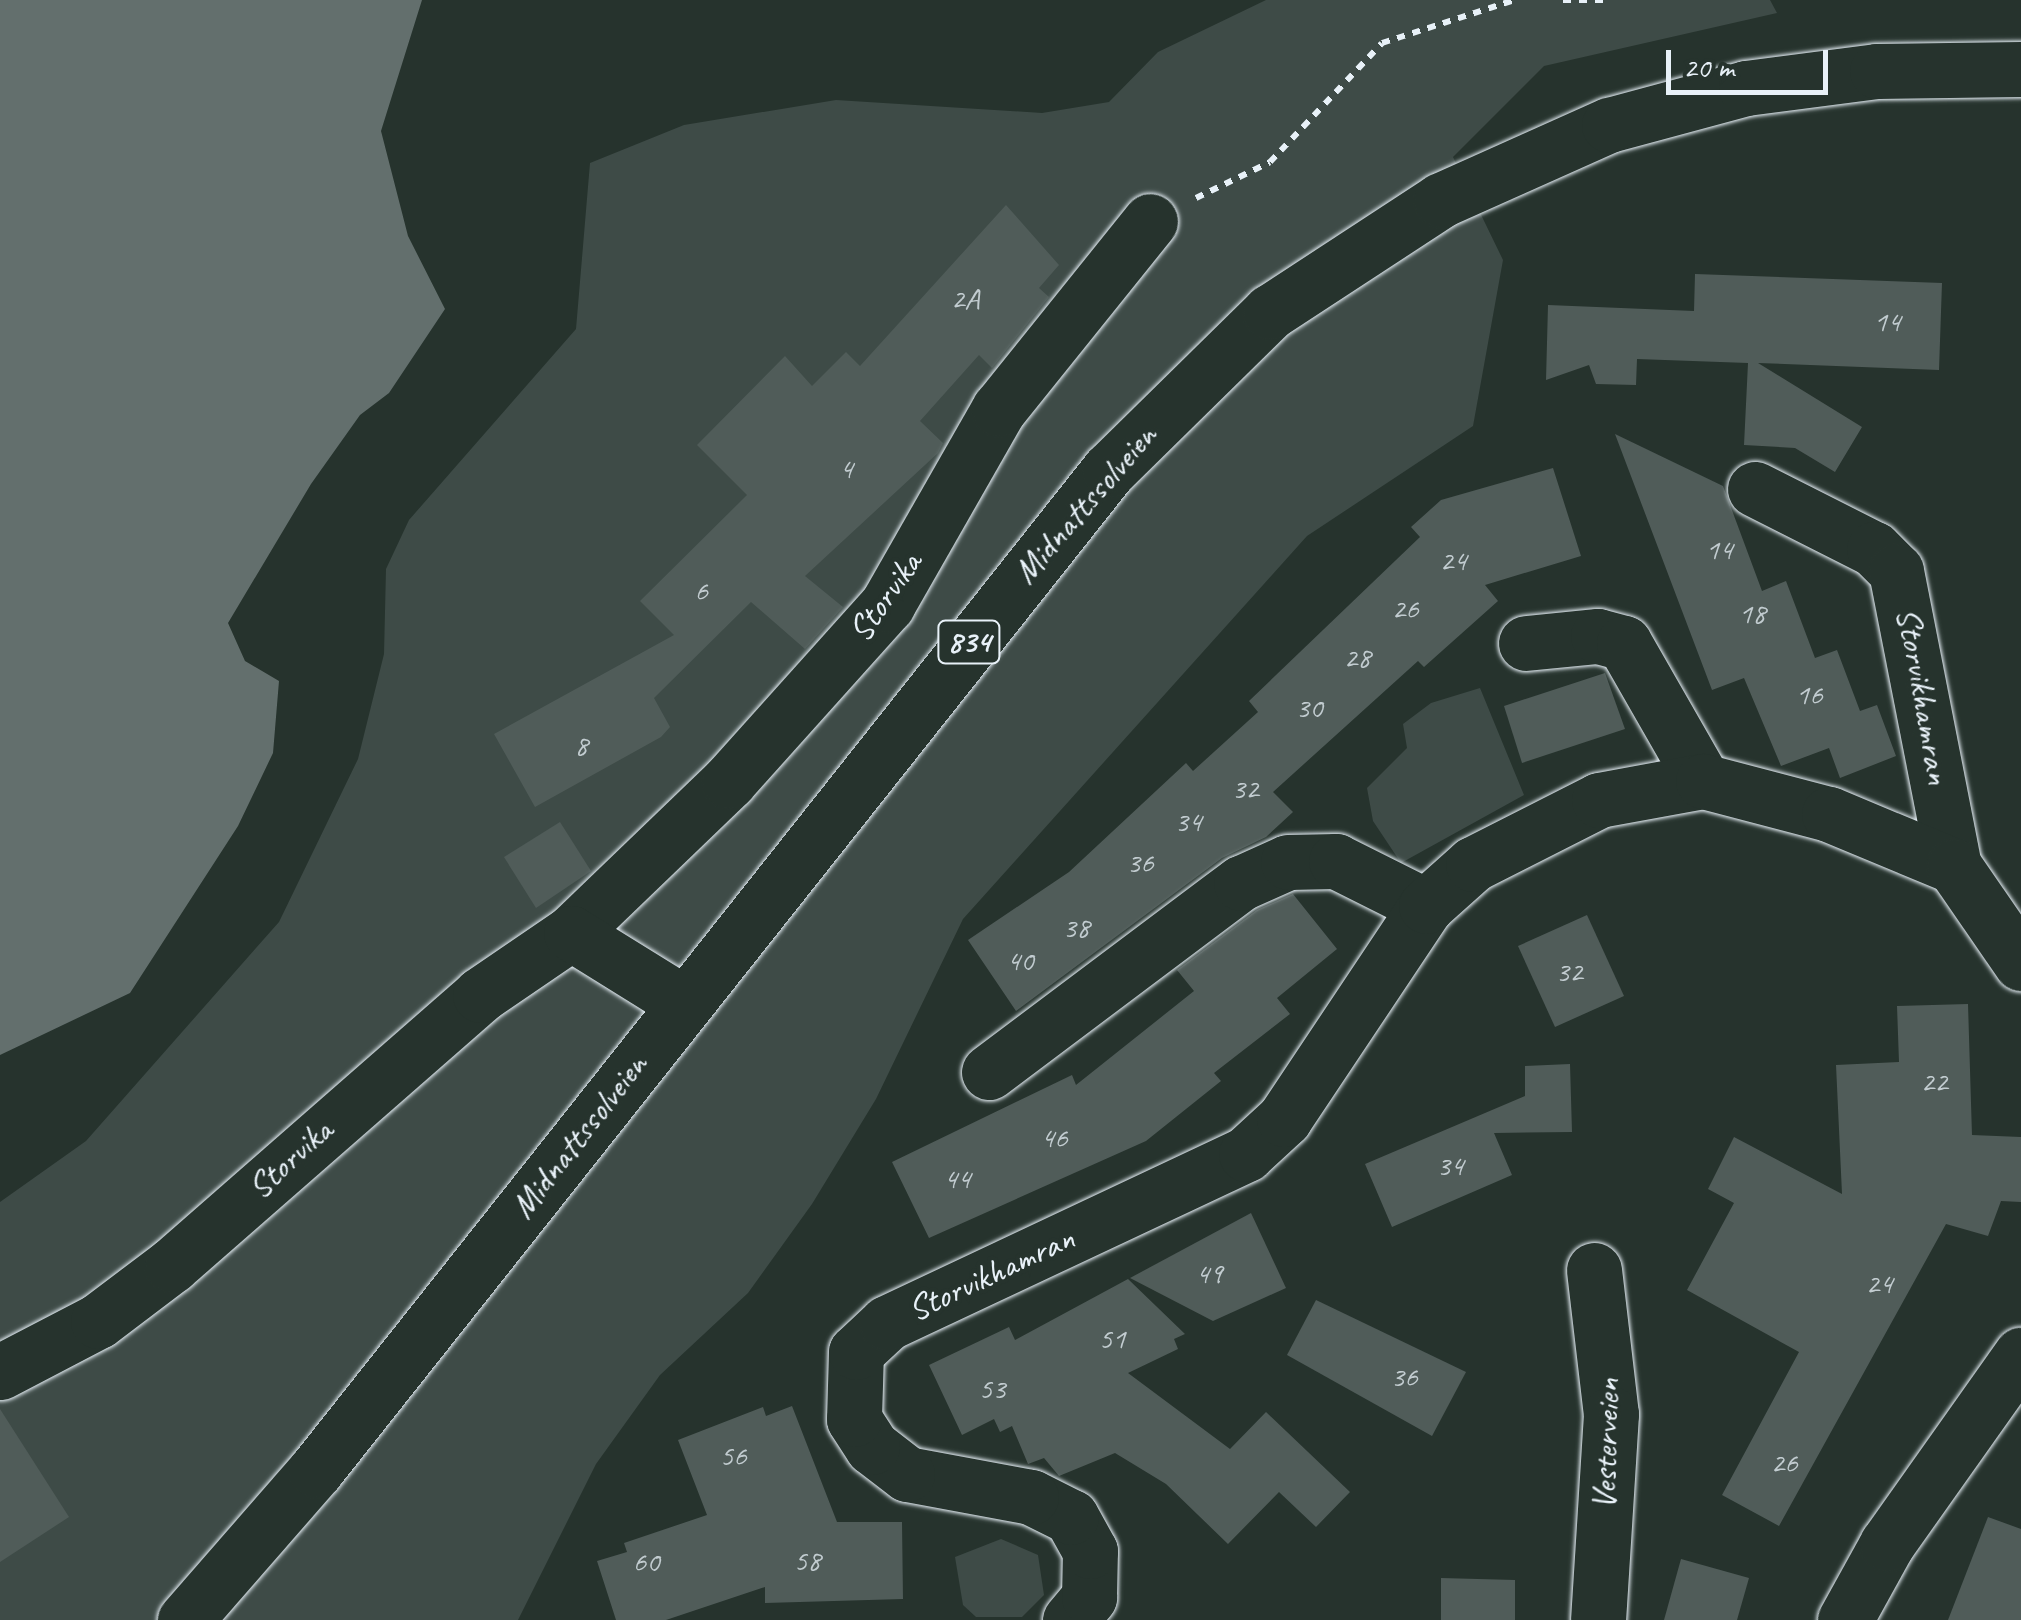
<!DOCTYPE html>
<style>
body{margin:0}
#map{position:relative;width:2021px;height:1620px;overflow:hidden;background:#26332d;font-family:Caveat,sans-serif}
div>[style]{position:absolute}
.green>*{inset:0;background:#3e4b47}
.water>*{inset:0;background:#636f6d}
.building>*{inset:0;background:#505c59}
.path>*{height:6px;margin-top:-3px;transform-origin:0;background:repeating-linear-gradient(90deg,#e8f1f8 0 8px,transparent 0 16px)}
.roads{filter:drop-shadow(0 0 2px #e8f1f8) drop-shadow(0 0 2px #e8f1f8)}
.minor>*{height:55px;margin:-27.5px;padding:0 27.5px;transform-origin:27.5px;border-radius:27.5px;background:#26332d}
.major>*{height:55px;margin:-27.5px;padding:0 27.5px;transform-origin:27.5px;border-radius:27.5px;background:#26332d}
span{translate:-50% -50%;white-space:nowrap;text-align:center;line-height:1.15;-webkit-text-stroke:9px #26332d;paint-order:stroke}
.number-label{font-size:30px;color:#c2ccd0}
.number-label span{-webkit-text-stroke-width:0}
.shield-label span{padding:2px 8px;background:#26332d;border:2px solid;border-radius:8px;-webkit-text-stroke-width:0}
.shield-label{font-size:32px;color:#e8f1f8;font-weight:700}
.street-label{font-size:35px;color:#e8f1f8}
.scale{position:absolute;left:1666px;top:50px;width:162px;height:45px;box-sizing:border-box;border:5px solid #e8f1f8;border-top:0;padding-left:12px;font-size:30px;line-height:35px;white-space:nowrap;color:#e8f1f8;-webkit-text-stroke:8px #26332d;paint-order:stroke}
</style>
<div id="map">
<div class="green">
<i style="clip-path:polygon(1266px 0,1770px 0,1777px 13px,1544px 66px,1453px 157px,1503px 260px,1473px 426px,1307px 536px,963px 919px,876px 1099px,812px 1204px,748px 1293px,660px 1375px,596px 1464px,518px 1620px,0 1620px,0 1202px,86px 1141px,279px 922px,358px 759px,384px 654px,386px 569px,409px 520px,576px 329px,590px 163px,684px 125px,836px 100px,1042px 113px,1109px 102px,1158px 52px)"></i>
<i style="clip-path:polygon(1480px 688px,1524px 795px,1401px 863px,1373px 821px,1367px 788px,1407px 748px,1403px 724px,1431px 703px)"></i>
<i style="clip-path:polygon(1001px 1539px,1038px 1555px,1044px 1595px,1022px 1617px,976px 1617px,963px 1605px,955px 1557px)"></i>
</div>
<div class="water">
<i style="clip-path:polygon(0 0,422px 0,381px 131px,408px 236px,445px 309px,389px 393px,360px 415px,311px 484px,228px 623px,245px 661px,279px 681px,273px 753px,238px 826px,130px 993px,0 1055px)"></i>
</div>
<div class="building">
<i style="clip-path:polygon(1006px 205px,1059px 265px,1039px 288px,1049px 297px,992px 368px,979px 355px,920px 421px,943px 443px,938px 453px,805px 576px,843px 607px,805px 649px,751px 602px,654px 698px,670px 727px,661px 737px,535px 807px,494px 734px,674px 635px,640px 601px,747px 495px,697px 445px,785px 356px,812px 386px,846px 352px,860px 366px)"></i>
<i style="clip-path:polygon(1695px 274px,1942px 283px,1939px 370px,1758px 363px,1862px 427px,1835px 472px,1795px 448px,1744px 445px,1748px 363px,1637px 359px,1636px 385px,1596px 384px,1589px 365px,1546px 380px,1548px 305px,1694px 311px)"></i>
<i style="clip-path:polygon(1615px 434px,1723px 486px,1762px 591px,1786px 581px,1815px 658px,1837px 650px,1860px 711px,1877px 705px,1896px 756px,1840px 778px,1829px 748px,1781px 766px,1744px 678px,1712px 690px)"></i>
<i style="clip-path:polygon(1553px 468px,1581px 556px,1485px 585px,1498px 601px,1424px 667px,1418px 661px,1273px 792px,1293px 812px,1266px 837px,1222px 858px,1016px 1011px,968px 940px,1069px 872px,1186px 763px,1193px 771px,1258px 712px,1249px 701px,1420px 537px,1411px 527px,1441px 500px)"></i>
<i style="clip-path:polygon(1605px 673px,1625px 729px,1522px 763px,1504px 706px)"></i>
<i style="clip-path:polygon(560px 822px,591px 871px,536px 908px,504px 857px)"></i>
<i style="clip-path:polygon(1293px 894px,1337px 949px,1277px 998px,1290px 1014px,1214px 1073px,1221px 1081px,1146px 1141px,929px 1238px,892px 1162px,1072px 1075px,1076px 1085px,1194px 991px,1177px 970px,1257px 910px)"></i>
<i style="clip-path:polygon(1587px 915px,1624px 996px,1555px 1027px,1518px 946px)"></i>
<i style="clip-path:polygon(1968px 1004px,1972px 1135px,2021px 1137px,2021px 1202px,2001px 1201px,1988px 1236px,1946px 1224px,1779px 1526px,1722px 1495px,1799px 1352px,1687px 1290px,1734px 1203px,1708px 1189px,1734px 1137px,1842px 1194px,1836px 1065px,1899px 1062px,1897px 1006px)"></i>
<i style="clip-path:polygon(1570px 1064px,1572px 1132px,1494px 1133px,1512px 1175px,1392px 1227px,1365px 1164px,1525px 1096px,1525px 1066px)"></i>
<i style="clip-path:polygon(1251px 1213px,1286px 1288px,1213px 1321px,1130px 1278px)"></i>
<i style="clip-path:polygon(1128px 1279px,1185px 1334px,1174px 1339px,1178px 1349px,1128px 1373px,1230px 1449px,1266px 1412px,1350px 1492px,1316px 1527px,1279px 1492px,1228px 1544px,1166px 1484px,1115px 1453px,1059px 1476px,1044px 1458px,1028px 1464px,1012px 1426px,1000px 1432px,994px 1419px,962px 1435px,929px 1365px,1009px 1327px,1015px 1340px)"></i>
<i style="clip-path:polygon(1316px 1300px,1466px 1372px,1432px 1436px,1287px 1355px)"></i>
<i style="clip-path:polygon(792px 1406px,837px 1522px,902px 1522px,903px 1599px,765px 1603px,765px 1587px,666px 1620px,616px 1620px,597px 1561px,627px 1552px,624px 1543px,707px 1515px,678px 1440px,763px 1407px,766px 1416px)"></i>
<i style="clip-path:polygon(0 1409px,69px 1517px,0 1562px)"></i>
<i style="clip-path:polygon(1988px 1517px,2021px 1529px,2021px 1620px,1948px 1620px)"></i>
<i style="clip-path:polygon(1681px 1559px,1749px 1578px,1737px 1620px,1664px 1620px)"></i>
<i style="clip-path:polygon(1441px 1578px,1515px 1580px,1515px 1620px,1441px 1620px)"></i>
</div>
<div class="path">
<i style="left:1563px;top:0;width:41px"></i>
<i style="left:1196px;top:198px;width:82px;rotate:-25.9deg"></i>
<i style="left:1270px;top:162px;width:163px;rotate:-46.7deg"></i>
<i style="left:1382px;top:43px;width:139px;rotate:-18deg"></i>
</div>
<div class="roads">
<div class="minor">
<i style="left:1755px;top:489px;width:133px;rotate:26.8deg"></i>
<i style="left:1874px;top:549px;width:31px;rotate:45deg"></i>
<i style="left:1896px;top:571px;width:301px;rotate:78.9deg"></i>
<i style="left:1526px;top:643px;width:72px;rotate:-5.6deg"></i>
<i style="left:1598px;top:636px;width:27px;rotate:15deg"></i>
<i style="left:1624px;top:643px;width:159px;rotate:60.2deg"></i>
<i style="left:571px;top:933px;width:219px;rotate:-43.9deg"></i>
<i style="left:729px;top:781px;width:237px;rotate:-48.1deg"></i>
<i style="left:887px;top:605px;width:226px;rotate:-60.3deg"></i>
<i style="left:999px;top:409px;width:241px;rotate:-51.2deg"></i>
<i style="left:989px;top:1072px;width:315px;rotate:-36.9deg"></i>
<i style="left:1241px;top:883px;width:51px;rotate:-24.1deg"></i>
<i style="left:1288px;top:862px;width:48px;rotate:-1.2deg"></i>
<i style="left:1336px;top:861px;width:101px;rotate:26.6deg"></i>
<i style="left:1594px;top:1270px;width:145px;rotate:83.3deg"></i>
<i style="left:1611px;top:1414px;width:206px;rotate:93.6deg"></i>
<i style="left:0;top:1372px;width:110px;rotate:-27.5deg"></i>
<i style="left:98px;top:1321px;width:93px;rotate:-37.1deg"></i>
<i style="left:172px;top:1265px;width:410px;rotate:-41.2deg"></i>
<i style="left:480px;top:995px;width:110px;rotate:-34.3deg"></i>
<i style="left:571px;top:933px;width:133px;rotate:31.8deg"></i>
<i style="left:1070px;top:1620px;width:30px;rotate:-50deg"></i>
<i style="left:1089px;top:1597px;width:46px;rotate:-88.8deg"></i>
<i style="left:1090px;top:1551px;width:39px;rotate:-119deg"></i>
<i style="left:1071px;top:1517px;width:45px;rotate:-153.4deg"></i>
<i style="left:1031px;top:1497px;width:126px;rotate:-169.5deg"></i>
<i style="left:907px;top:1474px;width:44px;rotate:-142.4deg"></i>
<i style="left:872px;top:1447px;width:33px;rotate:-123deg"></i>
<i style="left:854px;top:1419px;width:67px;rotate:-88.3deg"></i>
<i style="left:856px;top:1352px;width:42px;rotate:-43.1deg"></i>
<i style="left:887px;top:1323px;width:397px;rotate:-25.2deg"></i>
<i style="left:1246px;top:1154px;width:52px;rotate:-42.6deg"></i>
<i style="left:1284px;top:1119px;width:256px;rotate:-56.3deg"></i>
<i style="left:1426px;top:906px;width:63px;rotate:-41.8deg"></i>
<i style="left:1473px;top:864px;width:141px;rotate:-26.9deg"></i>
<i style="left:1599px;top:800px;width:106px;rotate:-10.4deg"></i>
<i style="left:1703px;top:781px;width:130px;rotate:14.7deg"></i>
<i style="left:1829px;top:814px;width:135px;rotate:22.6deg"></i>
<i style="left:1954px;top:866px;width:118px;rotate:55.4deg"></i>
<i style="left:1845px;top:1620px;width:87px;rotate:-61.1deg"></i>
<i style="left:1887px;top:1544px;width:232px;rotate:-54.7deg"></i>
</div>
<div class="major">
<i style="left:185px;top:1620px;width:199px;rotate:-48.9deg"></i>
<i style="left:316px;top:1470px;width:1276px;rotate:-51.59deg"></i>
<i style="left:1109px;top:470px;width:226px;rotate:-44.5deg"></i>
<i style="left:1270px;top:312px;width:204px;rotate:-33.2deg"></i>
<i style="left:1441px;top:200px;width:184px;rotate:-24.1deg"></i>
<i style="left:1609px;top:125px;width:142px;rotate:-15.1deg"></i>
<i style="left:1746px;top:88px;width:132px;rotate:-7.4deg"></i>
<i style="left:1877px;top:71px;width:144px;rotate:-0.8deg"></i>
</div>
</div>
<div class="number-label">
<span style="left:965px;top:298px">2A</span>
<span style="left:1887px;top:321px">14</span>
<span style="left:846px;top:468px">4</span>
<span style="left:1719px;top:549px">14</span>
<span style="left:1453px;top:560px">24</span>
<span style="left:701px;top:590px">6</span>
<span style="left:1405px;top:608px">26</span>
<span style="left:1752px;top:613px">18</span>
<span style="left:1357px;top:657px">28</span>
<span style="left:1809px;top:694px">16</span>
<span style="left:1309px;top:707px">30</span>
<span style="left:581px;top:745px">8</span>
<span style="left:1245px;top:788px">32</span>
<span style="left:1188px;top:821px">34</span>
<span style="left:1140px;top:862px">36</span>
<span style="left:1076px;top:927px">38</span>
<span style="left:1020px;top:960px">40</span>
<span style="left:1569px;top:971px">32</span>
<span style="left:1934px;top:1081px">22</span>
<span style="left:1054px;top:1137px">46</span>
<span style="left:1450px;top:1165px">34</span>
<span style="left:957px;top:1178px">44</span>
<span style="left:1209px;top:1273px">49</span>
<span style="left:1879px;top:1283px">24</span>
<span style="left:1112px;top:1338px">51</span>
<span style="left:1404px;top:1376px">36</span>
<span style="left:992px;top:1388px">53</span>
<span style="left:733px;top:1455px">56</span>
<span style="left:1784px;top:1462px">26</span>
<span style="left:807px;top:1560px">58</span>
<span style="left:646px;top:1561px">60</span>
</div>
<div class="shield-label">
<span style="left:969px;top:642px">834</span>
</div>
<div class="street-label">
<span style="left:1085px;top:504px;rotate:-49deg">Midnattssolveien</span>
<span style="left:885px;top:597px;rotate:-55deg">Storvika</span>
<span style="left:1923px;top:696px;rotate:80deg">Storvikhamran</span>
<span style="left:579px;top:1136px;rotate:-52deg">Midnattssolveien</span>
<span style="left:290px;top:1159px;rotate:-42deg">Storvika</span>
<span style="left:991px;top:1274px;rotate:-25deg">Storvikhamran</span>
<span style="left:1606px;top:1444px;rotate:-88deg">Vesterveien</span>
</div>
<div class="scale">20 m</div>
</div>
